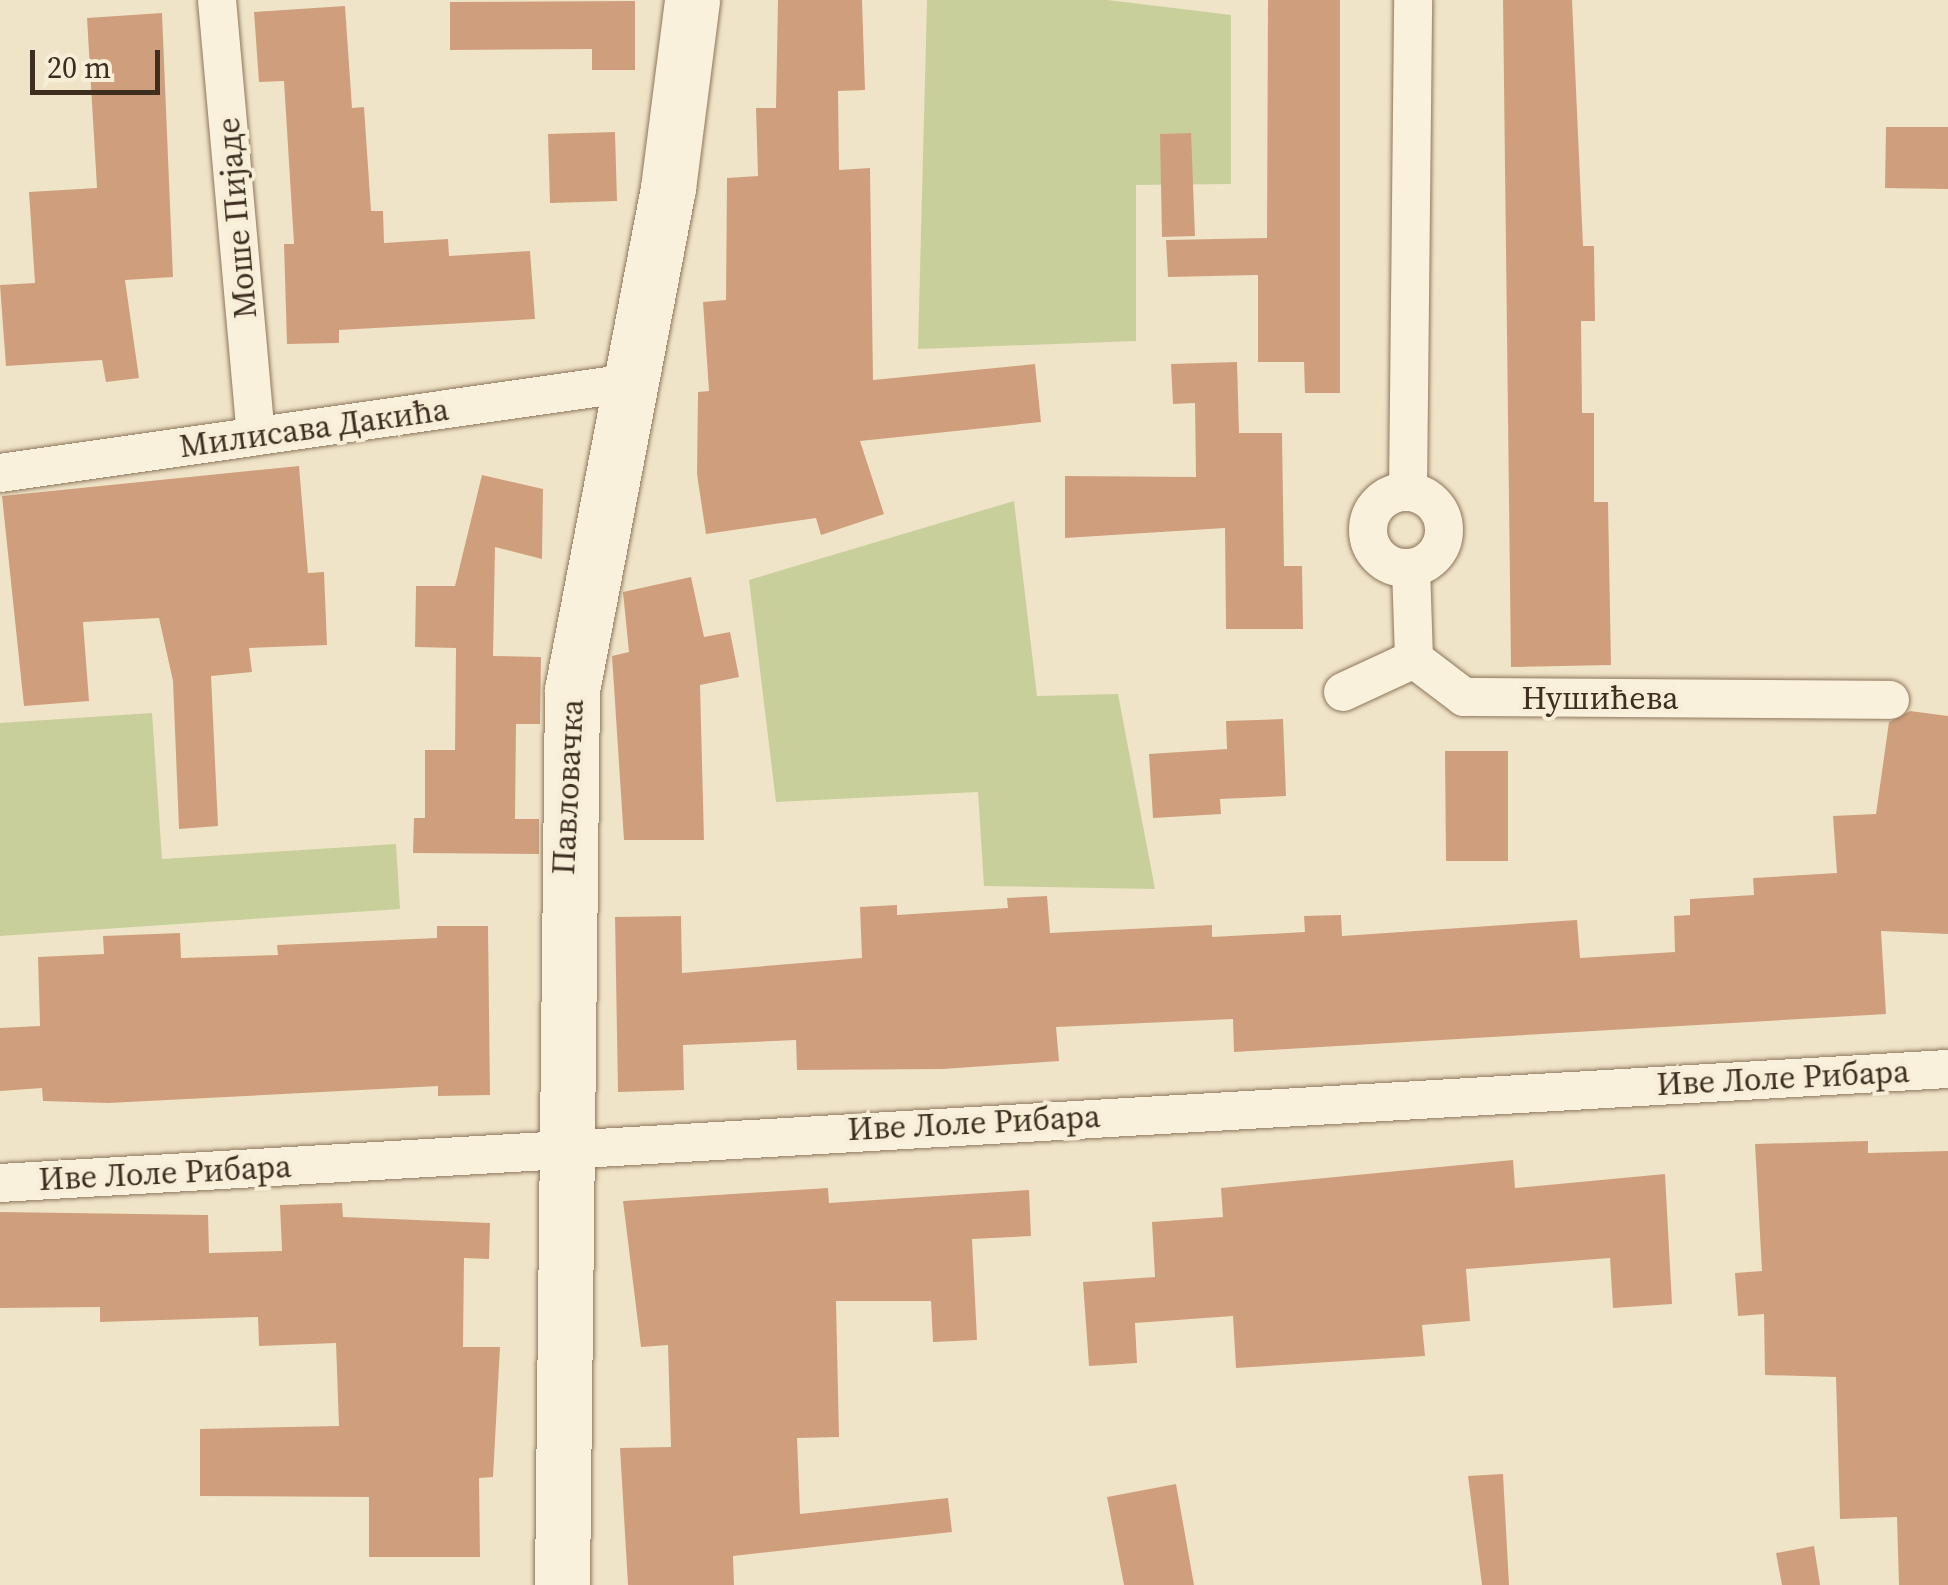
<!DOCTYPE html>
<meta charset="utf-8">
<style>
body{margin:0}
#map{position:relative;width:1948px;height:1585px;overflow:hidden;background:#f0e4c8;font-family:"Source Serif 4",serif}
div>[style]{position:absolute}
.green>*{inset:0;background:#c9cf9b}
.building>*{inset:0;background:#cf9f7d}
.roads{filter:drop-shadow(0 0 2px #8d765c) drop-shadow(0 0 2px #8d765c)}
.street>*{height:38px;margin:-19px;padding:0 19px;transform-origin:19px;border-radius:19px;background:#faf1dc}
.street>.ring{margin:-19px;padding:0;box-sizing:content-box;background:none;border:38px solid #faf1dc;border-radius:50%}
.secondary>*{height:55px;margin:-27.5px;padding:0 27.5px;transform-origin:27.5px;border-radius:27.5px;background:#faf1dc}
span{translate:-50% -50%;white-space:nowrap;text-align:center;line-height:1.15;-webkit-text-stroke:8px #f7eed8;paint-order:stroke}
.street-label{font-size:32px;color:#3d2e20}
.scale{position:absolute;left:30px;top:50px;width:130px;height:45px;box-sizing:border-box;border:5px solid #3d2e20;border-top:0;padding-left:12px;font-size:30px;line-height:35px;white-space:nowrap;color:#3d2e20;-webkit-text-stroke:8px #f7eed8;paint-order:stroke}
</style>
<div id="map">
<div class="green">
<i style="clip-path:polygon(927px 0,1108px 0,1231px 15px,1231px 184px,1136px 185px,1136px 341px,918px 349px)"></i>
<i style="clip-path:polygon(1014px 501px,1037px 696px,1118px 694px,1155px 889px,984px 886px,978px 792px,776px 802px,749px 580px)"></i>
<i style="clip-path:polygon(152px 713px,162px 859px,396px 844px,400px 909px,0 936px,0 723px)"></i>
</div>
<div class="building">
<i style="clip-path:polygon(778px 0,862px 0,865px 90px,838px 91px,839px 170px,870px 168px,873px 380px,1035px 364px,1041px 422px,860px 441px,884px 514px,821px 535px,816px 518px,706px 534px,697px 474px,698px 392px,709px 391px,703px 302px,726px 300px,727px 178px,758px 176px,756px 108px,776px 108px)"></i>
<i style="clip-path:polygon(1268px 0,1340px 0,1340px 393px,1305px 393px,1304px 362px,1258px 362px,1258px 275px,1168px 277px,1166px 240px,1267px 238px)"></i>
<i style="clip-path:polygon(1503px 0,1572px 0,1583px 246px,1594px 246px,1595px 321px,1581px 321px,1582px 413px,1594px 413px,1594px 502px,1608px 502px,1611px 665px,1511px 667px)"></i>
<i style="clip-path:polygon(635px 1px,635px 70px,592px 70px,592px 49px,450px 50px,450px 2px)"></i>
<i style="clip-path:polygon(345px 6px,352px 108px,364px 107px,371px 211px,383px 211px,384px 243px,448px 239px,449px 256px,530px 251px,535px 319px,339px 330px,339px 343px,287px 344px,284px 244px,294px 244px,284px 81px,259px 82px,254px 12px)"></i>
<i style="clip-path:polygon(162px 13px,173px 277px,125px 280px,139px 378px,106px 382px,102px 360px,6px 366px,0 285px,35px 283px,29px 192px,97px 188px,87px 18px)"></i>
<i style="clip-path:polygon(1886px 127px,1948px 127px,1948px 189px,1885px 188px)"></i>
<i style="clip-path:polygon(615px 132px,617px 201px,550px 203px,548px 134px)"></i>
<i style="clip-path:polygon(1191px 133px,1195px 236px,1162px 237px,1160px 134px)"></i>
<i style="clip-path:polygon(1237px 362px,1239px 433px,1282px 433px,1284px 566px,1302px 566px,1303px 629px,1226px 629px,1225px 528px,1065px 538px,1065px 476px,1196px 477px,1195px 403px,1173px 404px,1171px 364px)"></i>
<i style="clip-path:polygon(299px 466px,308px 573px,324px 572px,327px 645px,249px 648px,252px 672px,211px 676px,218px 826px,179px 829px,173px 681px,159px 618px,83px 622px,89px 701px,24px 706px,2px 496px)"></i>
<i style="clip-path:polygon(482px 475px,543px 489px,542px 559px,495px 547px,493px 656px,541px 657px,540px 724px,516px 724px,515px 819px,539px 819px,539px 854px,413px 853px,414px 818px,425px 818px,425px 750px,455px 750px,456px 648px,415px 647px,416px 586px,455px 586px)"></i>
<i style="clip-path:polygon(691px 577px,704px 637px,730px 632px,739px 677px,700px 685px,704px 840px,624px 840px,612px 656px,629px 652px,623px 592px)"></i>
<i style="clip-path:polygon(1910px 711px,1948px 716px,1948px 934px,1881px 931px,1886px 1014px,1234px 1052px,1233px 1019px,1056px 1027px,1059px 1061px,943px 1069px,797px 1070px,796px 1040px,683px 1045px,684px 1090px,618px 1092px,615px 917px,681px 916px,682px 973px,862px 958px,860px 907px,897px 905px,897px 915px,1008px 908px,1007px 898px,1047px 896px,1050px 933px,1212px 925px,1212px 937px,1305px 932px,1304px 916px,1341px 915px,1342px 936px,1577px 920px,1580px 958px,1675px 952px,1674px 916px,1690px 915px,1690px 899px,1754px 895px,1753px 878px,1837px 873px,1833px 816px,1876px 814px,1889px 722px)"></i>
<i style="clip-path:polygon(1283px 719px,1286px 796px,1220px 799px,1221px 814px,1153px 818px,1149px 754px,1227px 749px,1226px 721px)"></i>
<i style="clip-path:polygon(1445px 751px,1508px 751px,1508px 861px,1446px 861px)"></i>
<i style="clip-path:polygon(437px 926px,488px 926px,490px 1095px,438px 1096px,438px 1086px,108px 1103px,43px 1101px,42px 1088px,0 1091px,0 1028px,40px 1026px,38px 957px,104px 954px,103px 936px,180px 933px,181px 958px,278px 955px,277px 945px,437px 938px)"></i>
<i style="clip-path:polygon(1868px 1141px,1868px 1153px,1948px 1151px,1948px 1585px,1899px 1585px,1897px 1517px,1840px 1519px,1836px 1377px,1765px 1375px,1764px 1314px,1738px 1316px,1735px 1273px,1762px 1271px,1755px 1144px)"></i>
<i style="clip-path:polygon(1513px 1160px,1515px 1188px,1665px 1174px,1672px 1304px,1613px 1308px,1610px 1258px,1466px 1269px,1470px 1321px,1422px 1325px,1425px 1356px,1236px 1368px,1233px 1316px,1135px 1323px,1137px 1363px,1089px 1366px,1083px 1282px,1155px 1277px,1152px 1222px,1223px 1217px,1221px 1188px)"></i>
<i style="clip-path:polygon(828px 1188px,829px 1203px,1029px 1190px,1031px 1236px,972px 1239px,977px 1340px,933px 1342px,931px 1301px,836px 1301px,839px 1437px,797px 1438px,800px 1514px,948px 1498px,952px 1532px,733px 1556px,734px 1585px,628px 1585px,620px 1448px,671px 1447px,668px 1345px,641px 1347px,623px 1201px)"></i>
<i style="clip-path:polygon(342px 1203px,343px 1217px,490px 1223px,489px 1259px,464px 1258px,463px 1347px,500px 1347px,493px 1477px,479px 1478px,480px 1557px,369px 1557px,369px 1497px,200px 1496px,200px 1429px,339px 1426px,336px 1343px,259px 1346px,258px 1317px,100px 1322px,100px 1307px,0 1308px,0 1212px,208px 1215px,209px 1253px,282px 1251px,280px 1205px)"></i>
<i style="clip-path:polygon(1503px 1474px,1509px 1585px,1482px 1585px,1468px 1476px)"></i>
<i style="clip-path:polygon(1176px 1484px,1194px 1585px,1124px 1585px,1107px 1497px)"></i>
<i style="clip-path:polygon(1814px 1546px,1820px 1585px,1782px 1585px,1776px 1553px)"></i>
</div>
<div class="roads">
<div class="street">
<i style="left:217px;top:0;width:438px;rotate:84.9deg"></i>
<i style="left:0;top:473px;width:635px;rotate:-8.14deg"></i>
<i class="ring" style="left:1368px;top:492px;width:38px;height:38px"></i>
<i style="left:1408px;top:492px;width:492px;rotate:-89.4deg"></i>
<i style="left:1411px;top:568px;width:91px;rotate:88.1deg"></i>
<i style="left:1414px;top:659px;width:63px;rotate:37.2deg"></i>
<i style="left:1464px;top:697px;width:426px;rotate:0.4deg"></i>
<i style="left:1343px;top:692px;width:78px;rotate:-24.9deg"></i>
<i style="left:0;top:1183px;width:1951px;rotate:-3.35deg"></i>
</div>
<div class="secondary">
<i style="left:562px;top:1585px;width:895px;rotate:-89.36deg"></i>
<i style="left:572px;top:690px;width:511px;rotate:-79.17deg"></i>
<i style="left:668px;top:188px;width:190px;rotate:-82.7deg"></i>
</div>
</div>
<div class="street-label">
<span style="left:237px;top:218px;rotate:-95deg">Моше Пијаде</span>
<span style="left:314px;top:428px;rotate:-8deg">Милисава Дакића</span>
<span style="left:1600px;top:698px">Нушићева</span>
<span style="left:568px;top:787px;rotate:-87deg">Павловачка</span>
<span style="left:1783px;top:1078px;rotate:-3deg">Иве Лоле Рибара</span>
<span style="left:974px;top:1123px;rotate:-3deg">Иве Лоле Рибара</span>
<span style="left:165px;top:1173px;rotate:-3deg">Иве Лоле Рибара</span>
</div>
<div class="scale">20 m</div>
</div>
